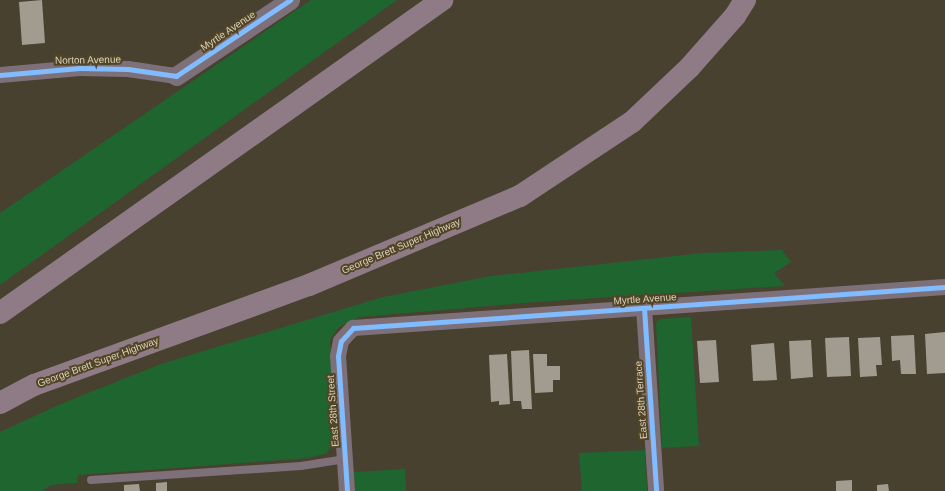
<!DOCTYPE html>
<style>
body{margin:0}
#map{position:relative;width:945px;height:491px;overflow:hidden;background:#484130;font-family:Helvetica,sans-serif}
div>[style]{position:absolute}
.green>*{inset:0;background:#1f6530}
.building>*{inset:0;background:#a29c90}
.service>*{height:8px;margin:-4px;padding:0 4px;transform-origin:4px;border-radius:4px;background:#7e7079}
.minor>*{height:16px;margin:-8px;padding:0 8px;transform-origin:8px;border-radius:8px;background:#7e7079}
.tertiary>*{height:19px;margin:-9.5px;padding:0 9.5px;transform-origin:9.5px;border-radius:9.5px;background:#7e7079}
.motorway>*{height:22px;margin:-11px;padding:0 11px;transform-origin:11px;border-radius:11px;background:#8e7b86}
.cycleway>*{height:5px;margin:-2.5px;padding:0 2.5px;transform-origin:2.5px;border-radius:2.5px;background:#80bcff}
span{translate:-50% -50%;white-space:nowrap;text-align:center;line-height:1.15;-webkit-text-stroke:4px #524525;paint-order:stroke}
.street-label{font-size:10px;color:#d9d2c0}
</style>
<div id="map">
<div class="green">
<i style="clip-path:polygon(311px 0,397px 0,0 285px,0 213px)"></i>
<i style="clip-path:polygon(782px 250px,791px 262px,774px 273px,785px 286px,536px 302px,359px 317px,339px 327px,330px 340px,335px 441px,327px 453px,309px 458px,78px 475px,77px 483px,51px 485px,42px 491px,0 491px,0 432px,63px 403px,161px 364px,383px 297px,491px 276px,703px 253px)"></i>
<i style="clip-path:polygon(691px 317px,699px 446px,662px 448px,656px 323px,660px 319px)"></i>
<i style="clip-path:polygon(645px 450px,647px 491px,582px 491px,579px 453px)"></i>
<i style="clip-path:polygon(405px 469px,406px 491px,355px 491px,354px 472px)"></i>
</div>
<div class="building">
<i style="clip-path:polygon(42px 0,45px 43px,22px 45px,19px 2px)"></i>
<i style="clip-path:polygon(945px 332px,945px 373px,927px 374px,925px 334px)"></i>
<i style="clip-path:polygon(914px 335px,916px 374px,901px 374px,900px 360px,892px 361px,891px 336px)"></i>
<i style="clip-path:polygon(849px 337px,851px 376px,827px 377px,825px 338px)"></i>
<i style="clip-path:polygon(880px 337px,882px 365px,876px 365px,877px 376px,860px 377px,858px 338px)"></i>
<i style="clip-path:polygon(716px 340px,719px 382px,700px 383px,697px 341px)"></i>
<i style="clip-path:polygon(811px 340px,813px 377px,791px 379px,789px 341px)"></i>
<i style="clip-path:polygon(774px 343px,777px 380px,753px 381px,751px 345px)"></i>
<i style="clip-path:polygon(529px 350px,532px 409px,522px 409px,521px 401px,513px 401px,511px 351px)"></i>
<i style="clip-path:polygon(507px 354px,510px 404px,499px 405px,499px 401px,491px 402px,489px 355px)"></i>
<i style="clip-path:polygon(533px 354px,547px 354px,547px 366px,560px 366px,560px 380px,553px 380px,553px 392px,535px 393px)"></i>
<i style="clip-path:polygon(852px 480px,852px 491px,836px 491px,836px 481px)"></i>
<i style="clip-path:polygon(167px 482px,167px 491px,156px 491px,156px 483px)"></i>
<i style="clip-path:polygon(139px 484px,140px 491px,124px 491px,124px 485px)"></i>
<i style="clip-path:polygon(888px 484px,889px 491px,877px 491px,877px 485px)"></i>
</div>
<div class="service">
<i style="left:91px;top:480px;width:210px;rotate:-3.8deg"></i>
<i style="left:301px;top:466px;width:45px;rotate:-9deg"></i>
</div>
<div class="minor">
<i style="left:0;top:75px;width:80px;rotate:-5deg"></i>
<i style="left:80px;top:68px;width:48px;rotate:1.2deg"></i>
<i style="left:128px;top:69px;width:49px;rotate:8.3deg"></i>
<i style="left:644px;top:308px;width:183px;rotate:86.2deg"></i>
<i style="left:347px;top:491px;width:135px;rotate:-93.8deg"></i>
<i style="left:338px;top:356px;width:15px;rotate:-79deg"></i>
<i style="left:341px;top:341px;width:18px;rotate:-47deg"></i>
<i style="left:353px;top:328px;width:593px;rotate:-3.96deg"></i>
</div>
<div class="tertiary">
<i style="left:176px;top:76px;width:137px;rotate:-33.7deg"></i>
</div>
<div class="motorway">
<i style="left:0;top:313px;width:542px;rotate:-35.3deg"></i>
<i style="left:0;top:403px;width:38px;rotate:-28deg"></i>
<i style="left:34px;top:385px;width:293px;rotate:-20deg"></i>
<i style="left:309px;top:285px;width:229px;rotate:-22.9deg"></i>
<i style="left:520px;top:196px;width:134px;rotate:-33.5deg"></i>
<i style="left:632px;top:122px;width:79px;rotate:-43.5deg"></i>
<i style="left:689px;top:68px;width:69px;rotate:-48.5deg"></i>
<i style="left:735px;top:16px;width:19px;rotate:-58deg"></i>
</div>
<div class="cycleway">
<i style="left:0;top:75px;width:80px;rotate:-5deg"></i>
<i style="left:80px;top:68px;width:48px;rotate:1.2deg"></i>
<i style="left:128px;top:69px;width:49px;rotate:8.3deg"></i>
<i style="left:176px;top:76px;width:137px;rotate:-33.7deg"></i>
<i style="left:644px;top:308px;width:183px;rotate:86.2deg"></i>
<i style="left:347px;top:491px;width:135px;rotate:-93.8deg"></i>
<i style="left:338px;top:356px;width:15px;rotate:-79deg"></i>
<i style="left:341px;top:341px;width:18px;rotate:-47deg"></i>
<i style="left:353px;top:328px;width:593px;rotate:-3.96deg"></i>
</div>
<div class="street-label">
<span style="left:228px;top:31px;rotate:-34deg">Myrtle Avenue</span>
<span style="left:88px;top:60px;rotate:-1deg">Norton Avenue</span>
<span style="left:401px;top:246px;rotate:-23deg">George Brett Super Highway</span>
<span style="left:645px;top:299px;rotate:-4deg">Myrtle Avenue</span>
<span style="left:98px;top:362px;rotate:-20deg">George Brett Super Highway</span>
<span style="left:641px;top:400px;rotate:-94deg">East 28th Terrace</span>
<span style="left:333px;top:411px;rotate:-94deg">East 28th Street</span>
</div>
</div>
